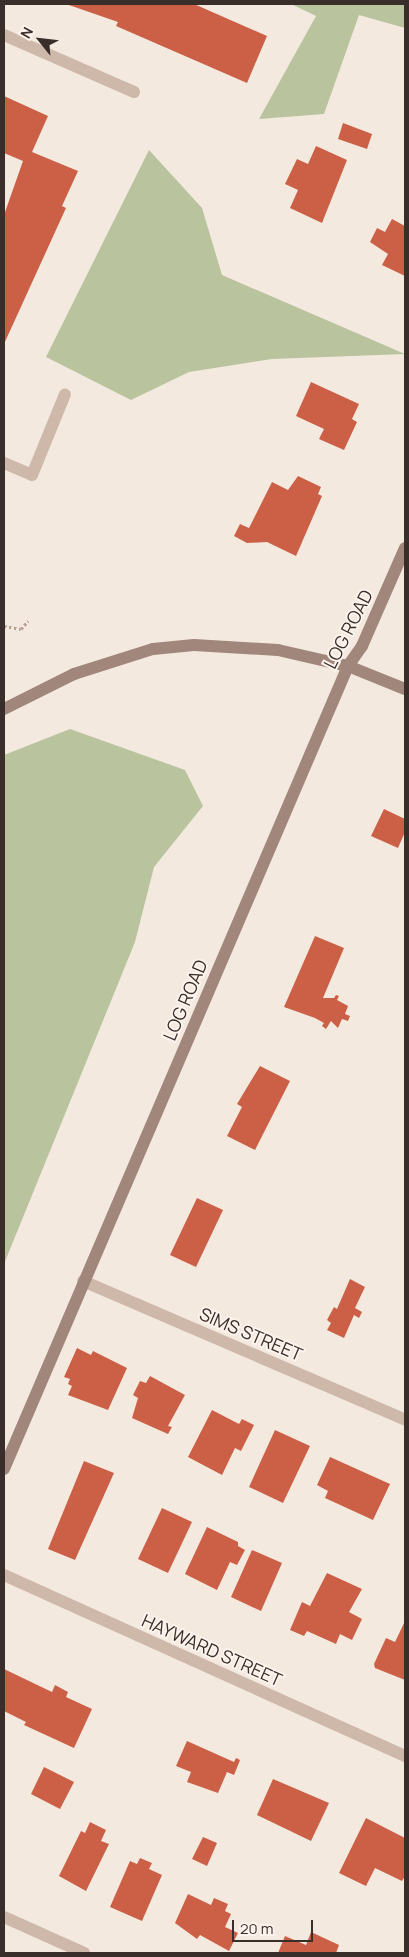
<!DOCTYPE html>
<style>
body{margin:0}
#map{position:relative;width:409px;height:1957px;overflow:hidden;background:#f4e9df;font-family:Manrope,sans-serif}
div>[style]{position:absolute}
.green>*{inset:0;background:#b9c49e}
.building>*{inset:0;background:#cb6046}
.path>*{height:3px;margin-top:-1.5px;transform-origin:0;background:repeating-linear-gradient(90deg,#b9a294 0 2.5px,transparent 0 5px)}
.lane>*{height:12px;margin:-6px;padding:0 6px;transform-origin:6px;border-radius:6px;background:#cdb8aa}
.street>*{height:12px;margin:-6px;padding:0 6px;transform-origin:6px;border-radius:6px;background:#cdb8aa}
.secondary>*{height:12px;margin:-6px;padding:0 6px;transform-origin:6px;border-radius:6px;background:#a1877b}
span{translate:-50% -50%;white-space:nowrap;text-align:center;line-height:1.15;-webkit-text-stroke:4px #fbf3ec;paint-order:stroke}
.street-label{font-size:18px;color:#3a2e2a}
.frame{position:absolute;inset:0;border:5px solid #3a2e2a;pointer-events:none}
.north{position:absolute;left:15px;top:15px;width:50px;height:50px;-webkit-text-stroke:4px #fbf3ec;paint-order:stroke;rotate:299deg;font-size:14px;font-weight:700;line-height:20px;text-align:center;color:#3a2e2a}
.north::after{content:'';display:block;margin:auto;width:18px;height:22px;background:#3a2e2a;clip-path:polygon(50% 0,100% 100%,50% 72%,0 100%)}
.scale{position:absolute;left:232px;top:1920px;width:81px;height:22px;box-sizing:border-box;border:2px solid #3a2e2a;border-top:0;padding-left:6px;font-size:15px;line-height:18px;white-space:nowrap;color:#3a2e2a;-webkit-text-stroke:4px #fbf3ec;paint-order:stroke}
</style>
<div id="map">
<div class="green">
<i style="clip-path:polygon(291px 4px,405px 4px,405px 28px,359px 15px,324px 114px,259px 119px,316px 16px)"></i>
<i style="clip-path:polygon(149px 150px,202px 208px,222px 275px,405px 354px,272px 359px,189px 372px,131px 400px,46px 357px)"></i>
<i style="clip-path:polygon(70px 729px,185px 770px,203px 806px,154px 867px,135px 942px,4px 1264px,4px 755px)"></i>
</div>
<div class="building">
<i style="clip-path:polygon(66px 4px,194px 4px,267px 36px,247px 83px,116px 26px,118px 22px)"></i>
<i style="clip-path:polygon(4px 96px,48px 116px,32px 152px,78px 171px,62px 206px,66px 208px,4px 344px,4px 215px,23px 161px,4px 153px)"></i>
<i style="clip-path:polygon(343px 123px,372px 134px,367px 149px,338px 139px)"></i>
<i style="clip-path:polygon(316px 146px,347px 160px,322px 223px,290px 208px,298px 190px,285px 184px,297px 159px,308px 164px)"></i>
<i style="clip-path:polygon(392px 219px,405px 226px,405px 276px,382px 265px,388px 254px,370px 242px,377px 228px,385px 232px)"></i>
<i style="clip-path:polygon(311px 382px,359px 404px,352px 419px,357px 422px,344px 450px,319px 439px,324px 429px,296px 416px)"></i>
<i style="clip-path:polygon(298px 476px,321px 487px,318px 494px,322px 496px,296px 556px,267px 542px,247px 543px,234px 536px,240px 524px,249px 528px,272px 482px,288px 490px)"></i>
<i style="clip-path:polygon(384px 809px,405px 819px,405px 832px,398px 848px,371px 836px)"></i>
<i style="clip-path:polygon(315px 936px,344px 948px,323px 998px,334px 998px,336px 995px,339px 996px,337px 1000px,348px 1006px,345px 1014px,350px 1016px,348px 1021px,342px 1019px,338px 1028px,331px 1021px,326px 1029px,322px 1026px,324px 1023px,315px 1018px,284px 1007px)"></i>
<i style="clip-path:polygon(260px 1066px,290px 1081px,255px 1150px,227px 1136px,242px 1107px,237px 1104px)"></i>
<i style="clip-path:polygon(197px 1198px,223px 1210px,196px 1267px,170px 1255px)"></i>
<i style="clip-path:polygon(350px 1279px,365px 1287px,355px 1308px,362px 1312px,359px 1318px,354px 1315px,344px 1338px,327px 1330px,331px 1323px,327px 1320px,334px 1307px,337px 1309px)"></i>
<i style="clip-path:polygon(77px 1348px,91px 1355px,93px 1351px,127px 1368px,108px 1410px,68px 1395px,72px 1386px,68px 1384px,70px 1379px,64px 1377px)"></i>
<i style="clip-path:polygon(150px 1376px,185px 1395px,168px 1426px,172px 1427px,168px 1434px,132px 1418px,138px 1398px,133px 1395px,140px 1381px,146px 1383px)"></i>
<i style="clip-path:polygon(212px 1410px,239px 1424px,242px 1419px,254px 1425px,241px 1451px,235px 1448px,222px 1475px,188px 1457px)"></i>
<i style="clip-path:polygon(275px 1430px,310px 1446px,283px 1503px,249px 1487px)"></i>
<i style="clip-path:polygon(330px 1457px,390px 1484px,373px 1520px,325px 1498px,328px 1491px,317px 1485px)"></i>
<i style="clip-path:polygon(84px 1461px,114px 1473px,75px 1560px,48px 1549px)"></i>
<i style="clip-path:polygon(162px 1508px,192px 1522px,168px 1573px,138px 1559px)"></i>
<i style="clip-path:polygon(207px 1527px,238px 1542px,238px 1546px,245px 1550px,237px 1565px,230px 1562px,217px 1590px,185px 1574px)"></i>
<i style="clip-path:polygon(252px 1550px,282px 1563px,261px 1611px,231px 1597px)"></i>
<i style="clip-path:polygon(327px 1573px,362px 1589px,349px 1612px,362px 1619px,352px 1640px,340px 1634px,336px 1644px,307px 1631px,304px 1636px,290px 1630px,302px 1602px,310px 1606px)"></i>
<i style="clip-path:polygon(405px 1621px,405px 1680px,375px 1668px,374px 1664px,386px 1638px,395px 1642px)"></i>
<i style="clip-path:polygon(4px 1669px,52px 1692px,55px 1685px,68px 1692px,66px 1697px,92px 1709px,74px 1748px,24px 1725px,26px 1722px,4px 1711px)"></i>
<i style="clip-path:polygon(187px 1741px,234px 1762px,236px 1758px,240px 1760px,234px 1775px,227px 1772px,218px 1793px,187px 1782px,191px 1772px,176px 1766px)"></i>
<i style="clip-path:polygon(44px 1767px,74px 1782px,60px 1809px,31px 1794px)"></i>
<i style="clip-path:polygon(273px 1779px,329px 1803px,311px 1841px,257px 1815px)"></i>
<i style="clip-path:polygon(366px 1818px,405px 1838px,405px 1876px,402px 1881px,375px 1868px,366px 1886px,339px 1873px)"></i>
<i style="clip-path:polygon(90px 1822px,106px 1830px,101px 1841px,109px 1844px,86px 1891px,59px 1876px,81px 1831px,85px 1833px)"></i>
<i style="clip-path:polygon(203px 1837px,217px 1843px,207px 1866px,192px 1859px)"></i>
<i style="clip-path:polygon(140px 1858px,152px 1863px,149px 1869px,162px 1875px,142px 1921px,110px 1907px,130px 1861px,137px 1864px)"></i>
<i style="clip-path:polygon(188px 1894px,211px 1905px,214px 1898px,228px 1904px,225px 1911px,231px 1914px,225px 1927px,238px 1933px,229px 1951px,200px 1935px,197px 1939px,175px 1923px)"></i>
<i style="clip-path:polygon(311px 1932px,339px 1945px,336px 1953px,278px 1953px,285px 1936px,306px 1945px)"></i>
</div>
<div class="path">
<i style="left:4px;top:626px;width:17px;rotate:10deg"></i>
<i style="left:21px;top:629px;width:11px;rotate:-49deg"></i>
</div>
<div class="lane">
<i style="left:4px;top:463px;width:30px;rotate:23deg"></i>
<i style="left:32px;top:475px;width:87px;rotate:-67.8deg"></i>
</div>
<div class="street">
<i style="left:4px;top:35px;width:142px;rotate:23.7deg"></i>
<i style="left:83px;top:1281px;width:351px;rotate:23.3deg"></i>
<i style="left:4px;top:1575px;width:440px;rotate:24.3deg"></i>
<i style="left:4px;top:1917px;width:88px;rotate:24.2deg"></i>
</div>
<div class="secondary">
<i style="left:4px;top:709px;width:78px;rotate:-26.6deg"></i>
<i style="left:74px;top:674px;width:83px;rotate:-17.6deg"></i>
<i style="left:153px;top:649px;width:41px;rotate:-5.6deg"></i>
<i style="left:194px;top:645px;width:84px;rotate:3.4deg"></i>
<i style="left:278px;top:650px;width:72px;rotate:12.9deg"></i>
<i style="left:348px;top:666px;width:61px;rotate:22deg"></i>
<i style="left:4px;top:1469px;width:874px;rotate:-66.81deg"></i>
<i style="left:348px;top:666px;width:24px;rotate:-55deg"></i>
<i style="left:362px;top:646px;width:107px;rotate:-66.3deg"></i>
</div>
<div class="street-label">
<span style="left:348px;top:629px;rotate:-63deg">LOG ROAD</span>
<span style="left:185px;top:1000px;rotate:-67deg">LOG ROAD</span>
<span style="left:251px;top:1334px;rotate:23deg">SIMS STREET</span>
<span style="left:212px;top:1650px;rotate:24deg">HAYWARD STREET</span>
</div>
<div class="frame"></div>
<div class="north">N</div>
<div class="scale">20 m</div>
</div>
